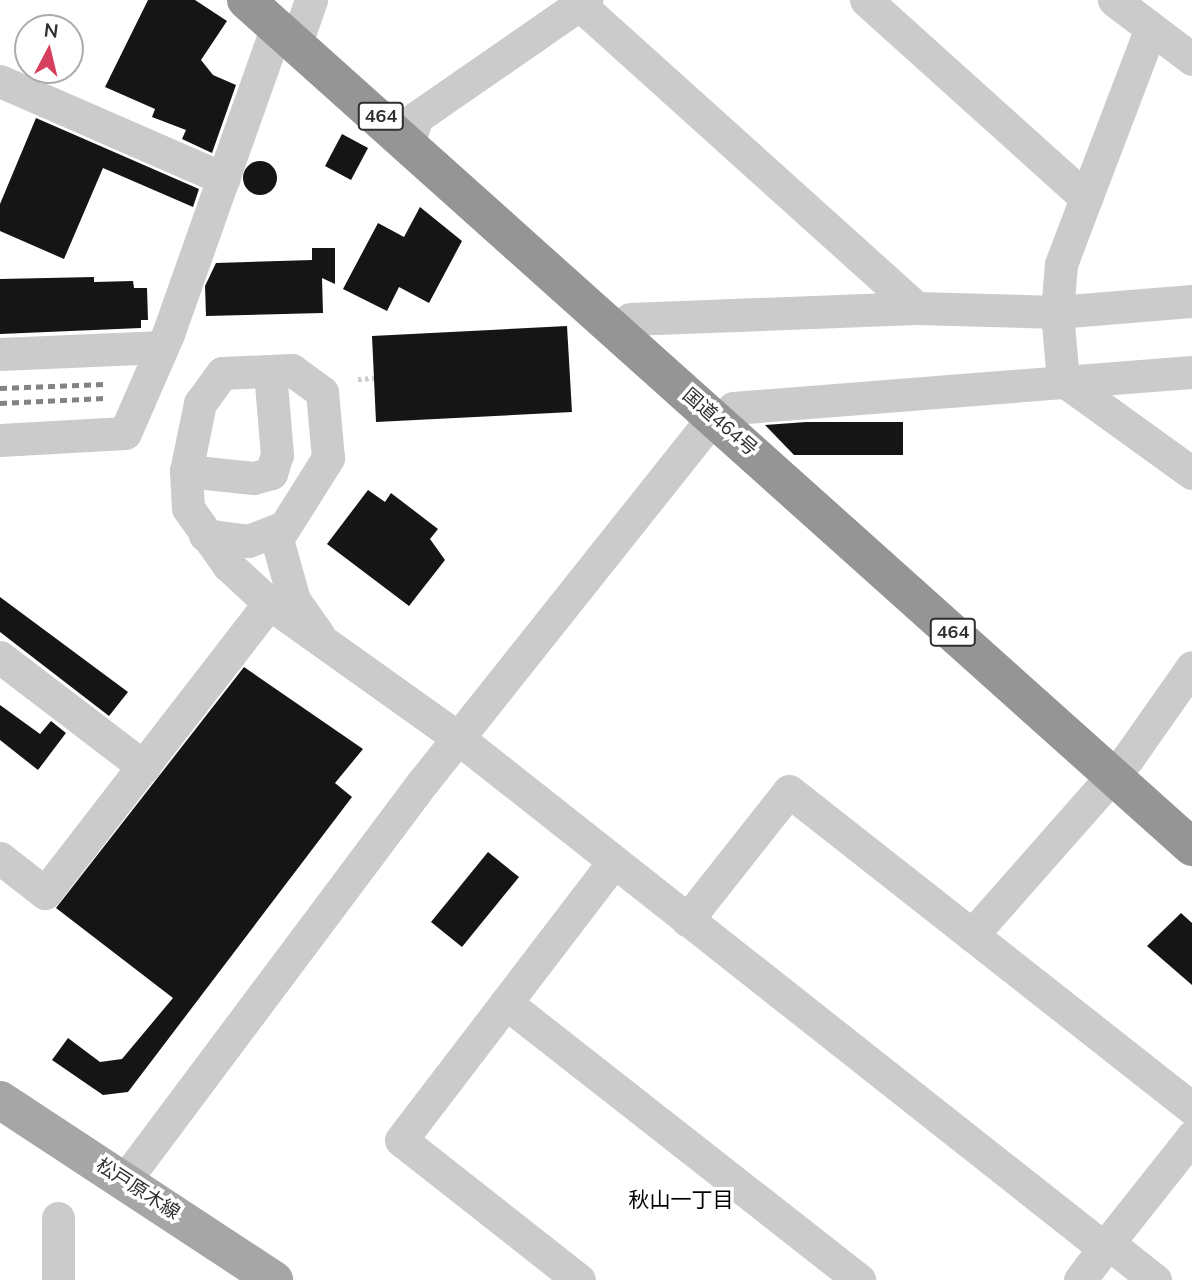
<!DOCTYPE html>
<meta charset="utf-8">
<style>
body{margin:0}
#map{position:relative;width:1192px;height:1280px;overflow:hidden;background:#fff;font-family:Mulish,"Noto Sans JP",sans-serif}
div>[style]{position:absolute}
.building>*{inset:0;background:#151515}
.round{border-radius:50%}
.path>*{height:4.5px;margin-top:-2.25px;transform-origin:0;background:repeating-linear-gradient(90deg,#cbcbcb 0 3.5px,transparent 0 7px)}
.minor>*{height:33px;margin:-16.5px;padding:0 16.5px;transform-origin:16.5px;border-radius:16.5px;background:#cbcbcb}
.major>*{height:38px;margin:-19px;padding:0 19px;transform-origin:19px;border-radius:19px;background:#a6a6a6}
.highway>*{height:38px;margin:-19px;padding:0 19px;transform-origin:19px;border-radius:19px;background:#959595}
.rail>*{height:5px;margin-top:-2.5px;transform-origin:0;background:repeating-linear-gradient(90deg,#838383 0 7px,transparent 0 12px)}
span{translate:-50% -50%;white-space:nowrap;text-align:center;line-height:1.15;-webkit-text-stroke:7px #fff;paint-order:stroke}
.shield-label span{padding:2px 5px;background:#fff;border:2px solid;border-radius:5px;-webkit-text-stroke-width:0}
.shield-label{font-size:18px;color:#2e2e2e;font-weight:700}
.street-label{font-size:19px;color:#2e2e2e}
.neighbourhood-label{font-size:21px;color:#000}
.north{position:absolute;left:14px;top:14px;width:70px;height:70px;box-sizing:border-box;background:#fff;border:2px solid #ababab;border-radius:50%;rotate:7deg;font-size:19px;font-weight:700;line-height:28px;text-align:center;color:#2e2e2e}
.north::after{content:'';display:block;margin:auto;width:24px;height:32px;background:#d63f5e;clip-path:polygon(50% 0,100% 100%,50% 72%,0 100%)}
</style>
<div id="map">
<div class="building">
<i style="clip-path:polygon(148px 0,195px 0,227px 21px,201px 60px,213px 75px,236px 85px,212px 153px,182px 139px,186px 130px,152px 117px,155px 109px,105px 87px)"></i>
<i style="clip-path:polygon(36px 118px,199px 189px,193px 207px,103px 168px,64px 259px,0 231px,0 204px)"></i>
<i style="clip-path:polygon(342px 134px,368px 148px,351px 180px,325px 166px)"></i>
<i class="round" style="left:243px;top:161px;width:34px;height:34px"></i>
<i style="clip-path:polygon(420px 207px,462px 241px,429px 303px,399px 287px,387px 311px,343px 289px,378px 223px,404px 237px)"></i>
<i style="clip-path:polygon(312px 248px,335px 248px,335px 284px,322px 278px,323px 313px,206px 316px,205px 286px,216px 263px,312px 260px)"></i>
<i style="clip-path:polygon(94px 277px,94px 282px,133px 281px,134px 288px,147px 288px,148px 320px,141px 320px,141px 328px,0 334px,0 279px)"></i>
<i style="clip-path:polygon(567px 326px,572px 412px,376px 422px,372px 336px)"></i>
<i style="clip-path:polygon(806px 422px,903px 422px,903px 455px,794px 455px,765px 425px)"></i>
<i style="clip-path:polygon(368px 490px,385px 502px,391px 493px,438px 529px,430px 539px,445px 560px,409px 606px,327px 544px)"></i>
<i style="clip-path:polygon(0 597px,128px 692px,109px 716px,0 632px)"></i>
<i style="clip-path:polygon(244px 667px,363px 749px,335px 783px,352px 797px,128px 1092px,103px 1095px,52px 1060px,68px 1038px,100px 1062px,122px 1059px,173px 998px,56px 908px)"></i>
<i style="clip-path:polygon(0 705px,40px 734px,51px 721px,66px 733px,38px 770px,0 740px)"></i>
<i style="clip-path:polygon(488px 852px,519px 877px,462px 947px,431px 922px)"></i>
<i style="clip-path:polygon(1181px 913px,1192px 923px,1192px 985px,1147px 946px)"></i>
</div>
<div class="path">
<i style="left:358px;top:379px;width:16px;rotate:-4deg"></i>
</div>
<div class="minor">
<i style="left:866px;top:0;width:296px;rotate:42deg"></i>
<i style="left:1086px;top:198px;width:71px;rotate:110.7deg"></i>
<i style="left:1061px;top:264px;width:48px;rotate:94.8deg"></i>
<i style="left:1057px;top:312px;width:135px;rotate:-4.7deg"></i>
<i style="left:1114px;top:0;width:98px;rotate:37.1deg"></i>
<i style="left:580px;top:5px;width:452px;rotate:42deg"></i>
<i style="left:916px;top:308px;width:141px;rotate:1.6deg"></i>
<i style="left:1057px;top:312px;width:68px;rotate:85deg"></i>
<i style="left:1063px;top:380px;width:159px;rotate:35.8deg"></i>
<i style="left:296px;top:43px;width:46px;rotate:-70.8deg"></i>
<i style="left:0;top:81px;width:244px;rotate:23.6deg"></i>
<i style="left:409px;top:141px;width:25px;rotate:-72deg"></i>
<i style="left:417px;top:117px;width:206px;rotate:-34.7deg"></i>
<i style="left:1086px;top:198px;width:177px;rotate:-69.1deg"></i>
<i style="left:630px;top:319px;width:286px;rotate:-2.2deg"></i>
<i style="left:0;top:354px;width:162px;rotate:-2.5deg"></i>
<i style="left:733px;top:408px;width:460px;rotate:-4.5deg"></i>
<i style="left:0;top:440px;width:125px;rotate:-3.2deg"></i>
<i style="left:125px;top:433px;width:108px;rotate:-66.5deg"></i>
<i style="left:168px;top:334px;width:326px;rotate:-70.5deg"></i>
<i style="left:186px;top:471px;width:68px;rotate:5.9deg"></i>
<i style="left:254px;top:478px;width:18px;rotate:-16deg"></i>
<i style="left:271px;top:473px;width:19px;rotate:-72deg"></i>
<i style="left:277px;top:455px;width:84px;rotate:-94.8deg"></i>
<i style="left:205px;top:535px;width:43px;rotate:7.9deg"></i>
<i style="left:248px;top:541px;width:33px;rotate:-21deg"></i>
<i style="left:318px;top:634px;width:42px;rotate:-125.2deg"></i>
<i style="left:294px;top:600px;width:63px;rotate:-105.6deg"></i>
<i style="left:277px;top:539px;width:96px;rotate:-57.8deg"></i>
<i style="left:328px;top:458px;width:66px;rotate:-95.2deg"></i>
<i style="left:322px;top:392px;width:37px;rotate:-144deg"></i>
<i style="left:292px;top:370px;width:70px;rotate:177.5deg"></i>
<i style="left:222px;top:373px;width:37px;rotate:126deg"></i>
<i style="left:200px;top:403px;width:69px;rotate:101.6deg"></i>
<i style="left:186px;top:471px;width:37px;rotate:87deg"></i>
<i style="left:188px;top:508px;width:70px;rotate:54.9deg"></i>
<i style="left:228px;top:565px;width:56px;rotate:42.8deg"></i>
<i style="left:269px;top:603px;width:232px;rotate:35.5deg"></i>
<i style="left:458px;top:738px;width:823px;rotate:38.29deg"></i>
<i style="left:1104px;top:1248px;width:142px;rotate:-51.6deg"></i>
<i style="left:0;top:657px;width:181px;rotate:37.4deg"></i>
<i style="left:0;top:858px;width:57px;rotate:37.9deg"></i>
<i style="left:45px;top:893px;width:366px;rotate:-52.3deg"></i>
<i style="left:687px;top:920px;width:164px;rotate:-51.7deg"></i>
<i style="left:789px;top:791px;width:513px;rotate:38.19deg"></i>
<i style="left:972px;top:935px;width:236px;rotate:-48.6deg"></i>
<i style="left:1128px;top:758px;width:111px;rotate:-54.9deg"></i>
<i style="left:506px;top:1003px;width:449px;rotate:38.1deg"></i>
<i style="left:125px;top:1180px;width:497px;rotate:-53.2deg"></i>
<i style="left:423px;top:782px;width:468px;rotate:-51.5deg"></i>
<i style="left:58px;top:1218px;width:62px;rotate:90deg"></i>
<i style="left:1108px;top:1243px;width:60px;rotate:38.2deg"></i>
<i style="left:579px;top:1280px;width:226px;rotate:-141.8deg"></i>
<i style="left:401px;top:1140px;width:347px;rotate:-52.6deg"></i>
<i style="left:1080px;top:1280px;width:40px;rotate:-53deg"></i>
</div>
<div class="major">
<i style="left:0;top:1100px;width:328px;rotate:33.3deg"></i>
</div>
<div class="highway">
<i style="left:246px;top:0;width:1270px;rotate:41.84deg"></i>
</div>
<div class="rail">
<i style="left:0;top:388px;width:105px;rotate:-2.2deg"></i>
<i style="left:0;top:403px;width:105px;rotate:-2.7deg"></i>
</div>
<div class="shield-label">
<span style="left:381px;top:116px">464</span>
<span style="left:953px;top:632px">464</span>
</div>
<div class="street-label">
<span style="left:720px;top:422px;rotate:41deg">国道464号</span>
<span style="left:138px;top:1189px;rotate:33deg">松戸原木線</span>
</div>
<div class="neighbourhood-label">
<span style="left:681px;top:1199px">秋山一丁目</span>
</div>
<div class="north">N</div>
</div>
